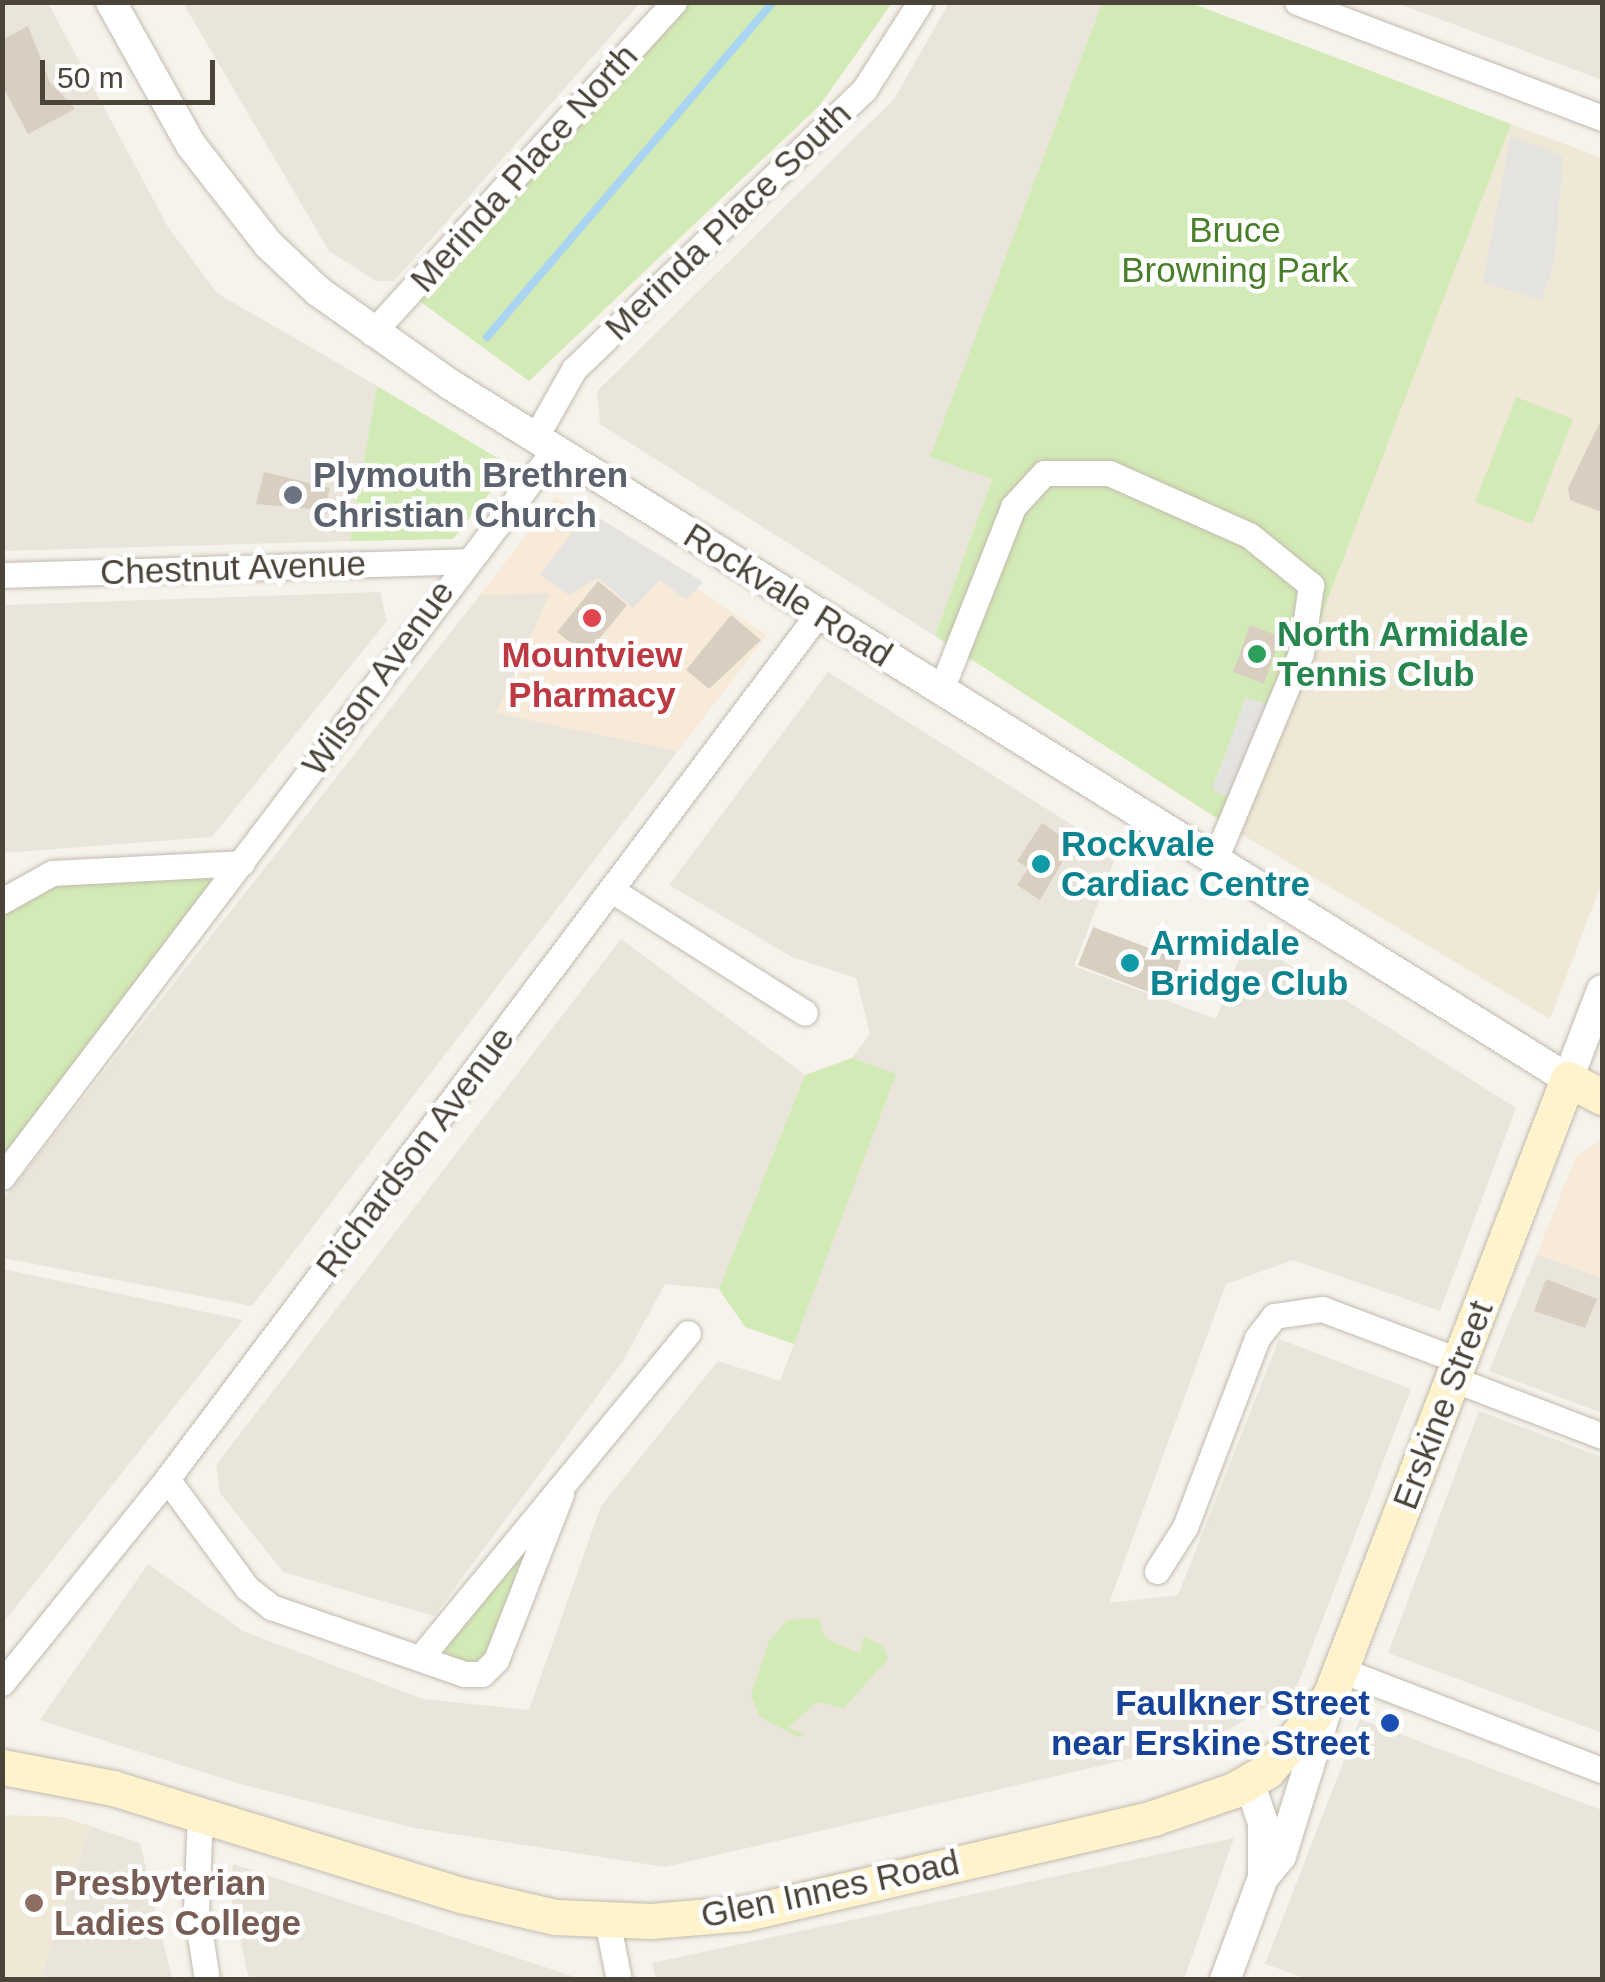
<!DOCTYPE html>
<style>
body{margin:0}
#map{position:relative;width:1605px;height:1982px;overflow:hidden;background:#f6f3ec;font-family:Arial,sans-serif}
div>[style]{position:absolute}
.residential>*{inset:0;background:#eae5da}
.commercial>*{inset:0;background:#f7ead8}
.education>*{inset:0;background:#efe8d6}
.green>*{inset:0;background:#d2eab5}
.parking>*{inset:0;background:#e5e3e0}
.stream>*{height:8px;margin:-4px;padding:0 4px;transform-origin:4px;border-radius:4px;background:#a9d4f2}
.building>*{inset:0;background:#d8cfc1}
.roads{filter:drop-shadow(0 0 2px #c2bbae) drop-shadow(0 0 2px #c2bbae)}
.minor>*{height:25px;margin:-12.5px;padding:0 12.5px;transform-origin:12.5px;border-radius:12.5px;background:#fff}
.tertiary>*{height:30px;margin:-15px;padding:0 15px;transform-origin:15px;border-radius:15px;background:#fff}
.secondary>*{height:35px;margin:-17.5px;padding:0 17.5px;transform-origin:17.5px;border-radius:17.5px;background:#fff3cd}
.dots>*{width:28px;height:28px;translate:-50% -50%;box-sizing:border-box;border:5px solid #fff;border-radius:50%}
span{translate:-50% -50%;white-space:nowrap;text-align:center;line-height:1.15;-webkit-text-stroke:9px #fff;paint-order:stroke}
.street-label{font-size:35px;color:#4b4439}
.park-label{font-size:35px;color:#4a7f2a}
.worship-label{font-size:35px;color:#5b616d;font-weight:700}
.left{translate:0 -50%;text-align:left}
.leisure-label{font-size:35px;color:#27864d;font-weight:700}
.health-label{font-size:35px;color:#be3a42;font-weight:700}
.culture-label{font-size:35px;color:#0d838f;font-weight:700}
.transit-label{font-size:35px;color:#164399;font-weight:700}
.right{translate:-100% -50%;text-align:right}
.education-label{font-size:35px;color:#785e54;font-weight:700}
.frame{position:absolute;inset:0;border:5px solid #4b4439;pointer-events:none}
.scale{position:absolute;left:40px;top:60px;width:175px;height:45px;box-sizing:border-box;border:5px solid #4b4439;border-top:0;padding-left:12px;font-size:30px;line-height:35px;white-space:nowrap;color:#4b4439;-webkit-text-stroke:8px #fff;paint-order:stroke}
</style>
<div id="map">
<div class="residential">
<i style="clip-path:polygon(2px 3px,48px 3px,168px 227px,217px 293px,377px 386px,350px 541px,3px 551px)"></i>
<i style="clip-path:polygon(183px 3px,640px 3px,394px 281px,376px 281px,329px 251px)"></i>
<i style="clip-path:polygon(949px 3px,1102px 3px,931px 457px,992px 479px,935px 636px,600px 424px,597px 391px,894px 99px)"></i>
<i style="clip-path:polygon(1397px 3px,1602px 3px,1602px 80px)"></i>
<i style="clip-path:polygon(380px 592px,387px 621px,212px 837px,3px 853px,3px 605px)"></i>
<i style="clip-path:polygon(550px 593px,497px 713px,678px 751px,252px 1306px,3px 1258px,2px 1201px,480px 595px)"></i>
<i style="clip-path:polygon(828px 672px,1117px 853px,1074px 966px,1216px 1019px,1247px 938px,1516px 1108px,1440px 1311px,1293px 1260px,1226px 1284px,1109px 1603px,1178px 1595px,1279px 1339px,1411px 1389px,1296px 1689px,1211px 1740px,665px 1867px,415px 1828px,240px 1784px,40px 1720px,148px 1564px,243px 1631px,423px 1699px,529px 1710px,601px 1506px,718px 1361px,780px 1381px,895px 1074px,852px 1058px,870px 1034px,856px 978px,792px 957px,669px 885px)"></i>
<i style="clip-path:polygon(621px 939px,805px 1075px,719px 1289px,665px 1284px,623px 1361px,434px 1616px,283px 1572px,220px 1493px,216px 1465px)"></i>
<i style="clip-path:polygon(1537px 1254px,1602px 1278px,1602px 1413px,1489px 1371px)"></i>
<i style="clip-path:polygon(3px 1269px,243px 1320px,3px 1623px,2px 1269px)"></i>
<i style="clip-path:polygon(1479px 1411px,1602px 1457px,1602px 1733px,1388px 1653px)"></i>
<i style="clip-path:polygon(1360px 1719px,1602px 1810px,1602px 1979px,1308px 1979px,1265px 1964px)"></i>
<i style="clip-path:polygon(90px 1826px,140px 1843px,172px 1979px,40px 1980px)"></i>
<i style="clip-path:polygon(1234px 1838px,1184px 1979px,656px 1979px,652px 1963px)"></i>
<i style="clip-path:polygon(233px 1864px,575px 1977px,576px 1979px,249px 1979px,230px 1893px)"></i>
</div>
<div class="commercial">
<i style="clip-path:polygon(556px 496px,767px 635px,678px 751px,496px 713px,550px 593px,480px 595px)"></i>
<i style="clip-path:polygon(1602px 1140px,1602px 1278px,1537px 1254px,1576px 1156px)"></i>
</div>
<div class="education">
<i style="clip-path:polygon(1511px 124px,1602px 158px,1602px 882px,1550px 1019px,1238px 832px)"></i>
<i style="clip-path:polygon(3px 1815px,63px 1817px,90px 1826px,40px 1979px,3px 1979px)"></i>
</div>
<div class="green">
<i style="clip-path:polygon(689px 3px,892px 3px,820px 105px,529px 381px,418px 300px)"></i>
<i style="clip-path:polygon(1102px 3px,1191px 3px,1511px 124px,1238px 832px,935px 636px,992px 479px,930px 457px)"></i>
<i style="clip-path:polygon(377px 386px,511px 466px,453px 539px,350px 541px)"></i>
<i style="clip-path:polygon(1516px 397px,1573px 419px,1532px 524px,1475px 502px)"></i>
<i style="clip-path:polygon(207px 876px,211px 883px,3px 1161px,2px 916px,10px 903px,34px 886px)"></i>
<i style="clip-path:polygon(852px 1058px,896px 1074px,794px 1344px,745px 1327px,719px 1289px,805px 1075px)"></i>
<i style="clip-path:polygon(561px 1494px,482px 1674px,420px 1658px)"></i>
<i style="clip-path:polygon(819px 1618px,825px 1638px,860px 1654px,864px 1636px,884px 1647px,888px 1659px,844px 1708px,817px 1702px,788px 1728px,804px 1734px,798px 1737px,760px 1717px,751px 1694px,769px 1641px,788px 1620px)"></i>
</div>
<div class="parking">
<i style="clip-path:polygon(1511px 136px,1563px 156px,1554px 264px,1541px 300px,1483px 282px)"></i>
<i style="clip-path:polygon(588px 511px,703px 582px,686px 600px,660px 580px,633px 608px,598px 578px,569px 595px,540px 575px)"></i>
<i style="clip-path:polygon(1246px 697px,1267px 704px,1231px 799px,1212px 789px)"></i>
</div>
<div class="stream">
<i style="left:487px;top:337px;width:440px;rotate:-49.5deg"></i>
</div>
<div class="building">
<i style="clip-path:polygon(28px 26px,50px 82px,75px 109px,28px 134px,2px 85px,2px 40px)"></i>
<i style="clip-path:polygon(1602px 418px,1602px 512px,1570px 500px,1568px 488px)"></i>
<i style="clip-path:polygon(264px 472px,330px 488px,324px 510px,256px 504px)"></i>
<i style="clip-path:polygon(598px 581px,627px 605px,586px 655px,557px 632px)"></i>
<i style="clip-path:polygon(731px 615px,761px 640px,709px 689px,686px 670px)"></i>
<i style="clip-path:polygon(1250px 625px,1281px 637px,1264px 684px,1233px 672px)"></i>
<i style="clip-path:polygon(1042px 823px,1073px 844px,1040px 900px,1017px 885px,1028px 868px,1017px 861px)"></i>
<i style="clip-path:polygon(1093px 927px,1181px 960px,1167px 999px,1078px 965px)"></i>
<i style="clip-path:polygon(1546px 1279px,1597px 1299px,1585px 1328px,1534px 1311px)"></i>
</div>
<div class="roads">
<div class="minor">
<i style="left:1297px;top:2px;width:326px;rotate:20.8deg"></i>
<i style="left:372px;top:333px;width:448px;rotate:-47.6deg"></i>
<i style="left:535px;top:438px;width:79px;rotate:-60.5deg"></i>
<i style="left:574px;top:369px;width:402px;rotate:-43.9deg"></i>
<i style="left:864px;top:90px;width:104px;rotate:-57.5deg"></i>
<i style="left:2px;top:575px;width:462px;rotate:-1.7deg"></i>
<i style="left:941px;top:690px;width:197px;rotate:-68.5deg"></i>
<i style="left:1013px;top:507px;width:46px;rotate:-47.6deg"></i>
<i style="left:1044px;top:473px;width:65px"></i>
<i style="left:1109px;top:473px;width:153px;rotate:23.9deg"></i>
<i style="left:1249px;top:535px;width:80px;rotate:38.9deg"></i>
<i style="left:1311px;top:585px;width:69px;rotate:98.4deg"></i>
<i style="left:1301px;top:653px;width:224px;rotate:112.6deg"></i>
<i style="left:613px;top:891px;width:227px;rotate:32.4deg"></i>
<i style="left:2px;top:901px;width:57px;rotate:-29.2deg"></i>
<i style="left:52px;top:873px;width:190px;rotate:-3deg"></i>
<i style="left:2px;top:1177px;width:913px;rotate:-52.79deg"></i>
<i style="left:1453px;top:1379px;width:160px;rotate:20.9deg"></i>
<i style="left:167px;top:1479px;width:135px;rotate:53.7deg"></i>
<i style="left:247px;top:1588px;width:31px;rotate:38deg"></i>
<i style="left:271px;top:1607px;width:205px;rotate:19.1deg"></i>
<i style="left:465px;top:1674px;width:17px"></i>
<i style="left:482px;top:1674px;width:20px;rotate:-45deg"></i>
<i style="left:496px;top:1660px;width:178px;rotate:-68.6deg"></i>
<i style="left:1157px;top:1571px;width:52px;rotate:-57.5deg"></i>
<i style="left:1185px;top:1527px;width:202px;rotate:-69.1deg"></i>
<i style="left:1257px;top:1338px;width:28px;rotate:-52deg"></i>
<i style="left:1274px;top:1316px;width:49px;rotate:-8.3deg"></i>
<i style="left:1322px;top:1309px;width:147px;rotate:20.6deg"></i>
<i style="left:420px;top:1658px;width:421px;rotate:-50.5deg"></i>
<i style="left:1341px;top:1670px;width:280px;rotate:21deg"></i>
<i style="left:2px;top:1683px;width:262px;rotate:-51deg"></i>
<i style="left:167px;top:1479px;width:1083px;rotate:-53.03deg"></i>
<i style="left:200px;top:1815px;width:94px;rotate:92.4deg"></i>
<i style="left:196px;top:1909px;width:72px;rotate:81.2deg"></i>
<i style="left:607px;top:1920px;width:61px;rotate:78.7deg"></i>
</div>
<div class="tertiary">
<i style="left:111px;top:2px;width:164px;rotate:60.8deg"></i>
<i style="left:191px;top:145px;width:125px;rotate:52.1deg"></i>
<i style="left:268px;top:244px;width:70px;rotate:43.3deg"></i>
<i style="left:319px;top:292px;width:161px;rotate:35.2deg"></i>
<i style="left:451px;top:385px;width:1315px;rotate:31.85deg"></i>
<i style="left:1568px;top:1079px;width:95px;rotate:-69.1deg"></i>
<i style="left:1249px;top:1782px;width:43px;rotate:71.1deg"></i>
<i style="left:1263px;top:1823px;width:55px;rotate:90deg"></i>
<i style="left:1225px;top:1980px;width:109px;rotate:-69.6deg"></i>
<i style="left:1263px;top:1878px;width:28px;rotate:-51deg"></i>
<i style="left:1281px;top:1856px;width:165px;rotate:-72.8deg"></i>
</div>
<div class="secondary">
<i style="left:2px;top:1767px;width:113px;rotate:10.7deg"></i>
<i style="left:113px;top:1788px;width:364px;rotate:17.1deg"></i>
<i style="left:461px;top:1895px;width:97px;rotate:13.2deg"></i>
<i style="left:555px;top:1917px;width:96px;rotate:2.4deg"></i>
<i style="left:651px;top:1921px;width:95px;rotate:-4.8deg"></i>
<i style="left:746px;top:1913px;width:418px;rotate:-13.1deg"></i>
<i style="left:1153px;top:1818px;width:86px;rotate:-19.1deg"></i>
<i style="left:1234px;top:1790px;width:39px;rotate:-30deg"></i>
<i style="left:1268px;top:1770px;width:97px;rotate:-50deg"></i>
<i style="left:1330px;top:1696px;width:661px;rotate:-68.91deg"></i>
<i style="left:1568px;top:1079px;width:38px;rotate:28deg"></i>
</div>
</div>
<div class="dots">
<i style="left:293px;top:495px;background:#6b7280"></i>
<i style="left:592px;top:618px;background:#e0444e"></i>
<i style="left:1257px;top:654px;background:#2e9e5b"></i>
<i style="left:1041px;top:864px;background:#0f9aa8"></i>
<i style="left:1130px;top:963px;background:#0f9aa8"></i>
<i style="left:1390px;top:1723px;background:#1a4fb4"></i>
<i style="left:34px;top:1903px;background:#8d6e63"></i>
</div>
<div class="street-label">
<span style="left:524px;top:168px;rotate:-48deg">Merinda Place North</span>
<span style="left:728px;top:221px;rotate:-44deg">Merinda Place South</span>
<span style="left:233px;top:568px;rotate:-2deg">Chestnut Avenue</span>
<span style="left:788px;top:595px;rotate:32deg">Rockvale Road</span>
<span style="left:378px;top:678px;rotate:-54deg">Wilson Avenue</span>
<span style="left:415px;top:1152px;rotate:-53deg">Richardson Avenue</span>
<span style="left:1443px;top:1405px;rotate:-69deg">Erskine Street</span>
<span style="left:830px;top:1889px;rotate:-12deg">Glen Innes Road</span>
</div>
<div class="park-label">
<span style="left:1235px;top:250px">Bruce<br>Browning Park</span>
</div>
<div class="worship-label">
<span class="left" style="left:313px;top:495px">Plymouth Brethren<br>Christian Church</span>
</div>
<div class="leisure-label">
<span class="left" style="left:1277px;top:654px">North Armidale<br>Tennis Club</span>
</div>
<div class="health-label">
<span style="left:592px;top:675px">Mountview<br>Pharmacy</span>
</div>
<div class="culture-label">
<span class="left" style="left:1061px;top:864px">Rockvale<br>Cardiac Centre</span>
<span class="left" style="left:1150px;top:963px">Armidale<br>Bridge Club</span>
</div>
<div class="transit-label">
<span class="right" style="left:1370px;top:1723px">Faulkner Street<br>near Erskine Street</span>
</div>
<div class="education-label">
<span class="left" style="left:54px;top:1903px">Presbyterian<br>Ladies College</span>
</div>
<div class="frame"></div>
<div class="scale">50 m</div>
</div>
